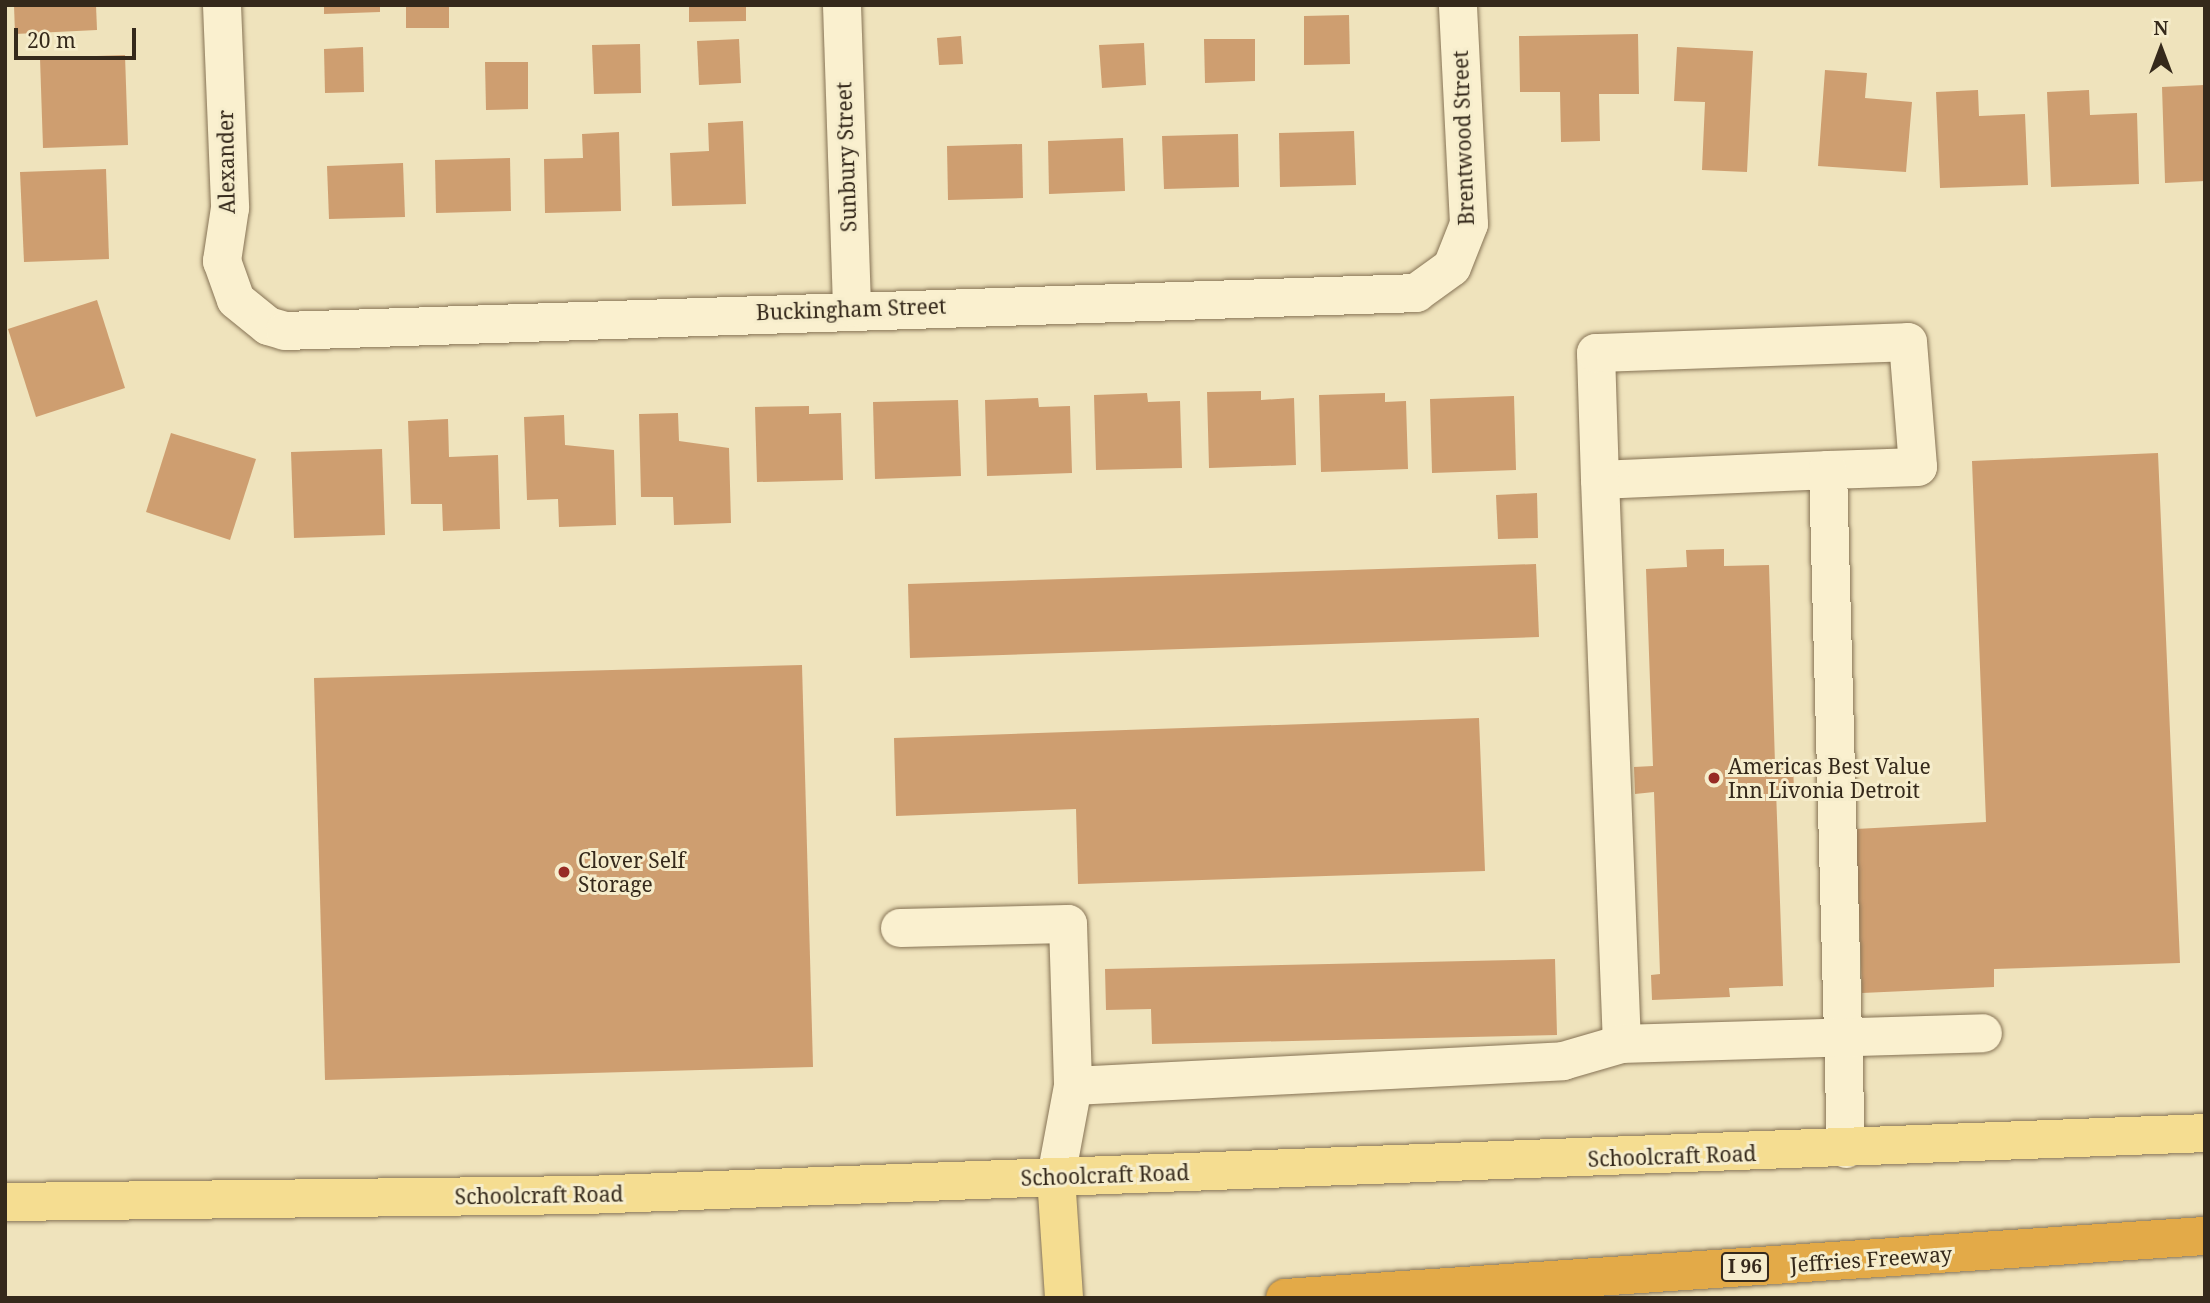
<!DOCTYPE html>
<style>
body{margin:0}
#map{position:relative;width:2210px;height:1303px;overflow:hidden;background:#efe3bc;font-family:"Noto Serif",serif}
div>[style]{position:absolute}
.building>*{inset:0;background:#ce9e70}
.roads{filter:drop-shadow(0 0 2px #867355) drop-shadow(0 0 2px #867355)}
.minor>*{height:38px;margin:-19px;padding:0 19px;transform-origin:19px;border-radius:19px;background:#faf0cf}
.major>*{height:38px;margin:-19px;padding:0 19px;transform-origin:19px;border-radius:19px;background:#f5dd91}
.highway>*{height:38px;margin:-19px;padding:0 19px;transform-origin:19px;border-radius:19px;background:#e3aa48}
.dots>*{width:19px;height:19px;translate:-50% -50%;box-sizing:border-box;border:4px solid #f6edcc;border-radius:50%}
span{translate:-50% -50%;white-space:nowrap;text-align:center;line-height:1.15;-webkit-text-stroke:6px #f6edcc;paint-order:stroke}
.shield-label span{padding:2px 5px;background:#f6edcc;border:2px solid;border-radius:5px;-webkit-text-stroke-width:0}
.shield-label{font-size:19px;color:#35291b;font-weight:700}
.street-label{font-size:21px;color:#35291b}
.poi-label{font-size:21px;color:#35291b}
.left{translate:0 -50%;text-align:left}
.frame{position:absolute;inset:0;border:7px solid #35291b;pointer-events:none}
.north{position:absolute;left:2126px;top:14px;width:70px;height:70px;-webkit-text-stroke:5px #f6edcc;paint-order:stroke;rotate:0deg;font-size:19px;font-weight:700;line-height:28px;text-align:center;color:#35291b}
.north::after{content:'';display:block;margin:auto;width:24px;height:32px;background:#35291b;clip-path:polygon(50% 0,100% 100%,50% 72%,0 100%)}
.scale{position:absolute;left:14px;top:28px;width:122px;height:32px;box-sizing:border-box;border:4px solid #35291b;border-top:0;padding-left:9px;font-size:21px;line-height:24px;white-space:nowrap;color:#35291b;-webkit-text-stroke:5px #f6edcc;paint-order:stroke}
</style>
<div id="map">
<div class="building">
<i style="clip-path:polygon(14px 5px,96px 5px,97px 30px,15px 34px)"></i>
<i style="clip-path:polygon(324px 5px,380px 5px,380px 12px,324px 14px)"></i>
<i style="clip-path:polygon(406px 5px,449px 5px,449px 28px,406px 28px)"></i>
<i style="clip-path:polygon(689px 5px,746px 5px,746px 21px,689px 22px)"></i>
<i style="clip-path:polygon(1349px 15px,1350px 64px,1304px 65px,1304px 16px)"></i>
<i style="clip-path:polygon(1638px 34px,1639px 94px,1599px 94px,1600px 141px,1561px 142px,1560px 92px,1520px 92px,1519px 36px)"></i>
<i style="clip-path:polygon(961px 36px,963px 64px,939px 65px,937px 38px)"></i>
<i style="clip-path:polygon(739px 39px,741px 83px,699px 85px,697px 41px)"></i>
<i style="clip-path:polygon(1204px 39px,1255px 39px,1255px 81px,1205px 83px)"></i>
<i style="clip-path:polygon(1144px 43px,1146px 85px,1102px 88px,1099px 45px)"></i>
<i style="clip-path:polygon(640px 44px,641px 93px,594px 94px,592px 45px)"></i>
<i style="clip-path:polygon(363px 47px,364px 92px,325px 93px,324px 49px)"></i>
<i style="clip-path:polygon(1677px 47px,1753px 51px,1747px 172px,1702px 170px,1705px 102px,1674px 101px)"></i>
<i style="clip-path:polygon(125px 55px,128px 145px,43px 148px,40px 58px)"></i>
<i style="clip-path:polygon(485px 62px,528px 62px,528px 109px,486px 110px)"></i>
<i style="clip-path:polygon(1825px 70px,1867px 73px,1865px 98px,1912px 102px,1906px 172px,1818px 166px)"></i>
<i style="clip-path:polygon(2204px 85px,2205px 181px,2165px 183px,2162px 87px)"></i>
<i style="clip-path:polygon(1978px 90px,1979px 116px,2025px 114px,2028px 185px,1940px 188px,1936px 92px)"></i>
<i style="clip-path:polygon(2089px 90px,2090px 115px,2137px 113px,2139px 184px,2051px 187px,2047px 92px)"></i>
<i style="clip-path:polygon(743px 121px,746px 204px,672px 206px,670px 153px,709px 151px,708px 123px)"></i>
<i style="clip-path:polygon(1354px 131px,1356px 185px,1280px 187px,1279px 133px)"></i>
<i style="clip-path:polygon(619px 132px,621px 211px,545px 213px,544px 159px,583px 158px,582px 134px)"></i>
<i style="clip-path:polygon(1238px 134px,1239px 187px,1164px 189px,1162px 136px)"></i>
<i style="clip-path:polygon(1123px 138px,1125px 191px,1049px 194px,1048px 141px)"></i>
<i style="clip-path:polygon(1022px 144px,1023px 198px,948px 200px,947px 146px)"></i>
<i style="clip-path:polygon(510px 158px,511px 211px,436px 213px,435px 160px)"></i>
<i style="clip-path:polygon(403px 163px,405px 217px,329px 219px,327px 166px)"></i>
<i style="clip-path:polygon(106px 169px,109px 259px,24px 262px,20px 172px)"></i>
<i style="clip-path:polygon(97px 300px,125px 388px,36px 417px,8px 329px)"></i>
<i style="clip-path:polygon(1261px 391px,1261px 400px,1294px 398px,1296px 465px,1209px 468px,1207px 392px)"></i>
<i style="clip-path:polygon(1147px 393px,1148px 402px,1180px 401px,1182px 468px,1096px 470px,1094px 395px)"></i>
<i style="clip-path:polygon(1385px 393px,1385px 402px,1406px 401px,1408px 469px,1321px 472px,1319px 395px)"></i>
<i style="clip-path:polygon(1514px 396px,1516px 470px,1432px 473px,1430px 399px)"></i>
<i style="clip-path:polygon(1038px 398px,1039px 407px,1070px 406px,1072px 473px,987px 476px,985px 400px)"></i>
<i style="clip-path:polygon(958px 400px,961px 476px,875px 479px,873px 402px)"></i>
<i style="clip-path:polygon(809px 406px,809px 414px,841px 413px,843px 480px,757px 482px,755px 407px)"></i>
<i style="clip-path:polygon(678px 413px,679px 441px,729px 448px,731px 523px,674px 525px,673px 497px,641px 497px,639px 414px)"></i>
<i style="clip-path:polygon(564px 415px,565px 445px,614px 450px,616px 525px,559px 527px,558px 499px,527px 500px,524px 417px)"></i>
<i style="clip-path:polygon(448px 419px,449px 457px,498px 455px,500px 529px,443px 531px,442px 504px,411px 504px,408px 421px)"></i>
<i style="clip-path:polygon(171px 433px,256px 459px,230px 540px,146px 512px)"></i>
<i style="clip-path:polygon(382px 449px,385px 535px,294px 538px,291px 452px)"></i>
<i style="clip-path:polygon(2158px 453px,2180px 963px,1994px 969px,1994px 987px,1862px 993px,1856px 829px,1986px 822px,1972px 461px)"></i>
<i style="clip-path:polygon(1537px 493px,1538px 538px,1498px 539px,1496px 495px)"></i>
<i style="clip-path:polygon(1724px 549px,1724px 566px,1769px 565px,1775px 764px,1793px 763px,1794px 790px,1776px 790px,1783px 986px,1729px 988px,1730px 997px,1652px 1000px,1651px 975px,1660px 974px,1654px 792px,1635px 794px,1634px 767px,1653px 766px,1646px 569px,1687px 567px,1686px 550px)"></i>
<i style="clip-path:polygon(1536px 564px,1539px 637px,910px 658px,908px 584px)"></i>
<i style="clip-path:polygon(802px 665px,813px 1067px,325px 1080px,314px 678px)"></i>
<i style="clip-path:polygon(1479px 718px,1485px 871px,1078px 884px,1076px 809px,896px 816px,894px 738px)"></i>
<i style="clip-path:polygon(1555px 959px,1557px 1035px,1152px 1044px,1151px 1009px,1106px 1010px,1105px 969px)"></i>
</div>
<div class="roads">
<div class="minor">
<i style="left:222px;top:5px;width:203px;rotate:87.7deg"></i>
<i style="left:230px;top:208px;width:54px;rotate:98.6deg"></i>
<i style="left:222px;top:261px;width:41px;rotate:70.3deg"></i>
<i style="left:236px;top:300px;width:41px;rotate:39.1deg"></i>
<i style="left:268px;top:326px;width:18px;rotate:16deg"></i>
<i style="left:285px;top:331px;width:1132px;rotate:-1.92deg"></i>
<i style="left:1416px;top:293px;width:44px;rotate:-35.8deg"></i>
<i style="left:1452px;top:267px;width:46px;rotate:-68.4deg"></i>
<i style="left:1469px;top:224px;width:219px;rotate:-92.9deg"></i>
<i style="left:842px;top:5px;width:303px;rotate:88.1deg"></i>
<i style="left:1828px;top:470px;width:228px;rotate:177.5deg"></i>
<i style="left:1600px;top:480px;width:127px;rotate:-91.8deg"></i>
<i style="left:1596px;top:353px;width:312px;rotate:-2deg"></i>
<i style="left:1908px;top:342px;width:125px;rotate:85.4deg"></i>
<i style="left:1918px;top:467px;width:90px;rotate:178.1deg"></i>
<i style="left:1828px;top:470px;width:679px;rotate:88.48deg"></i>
<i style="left:1600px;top:480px;width:564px;rotate:87.77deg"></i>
<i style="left:1622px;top:1044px;width:361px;rotate:-1.7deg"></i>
<i style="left:900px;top:928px;width:168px;rotate:-1.4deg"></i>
<i style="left:1068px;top:924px;width:162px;rotate:88.2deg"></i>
<i style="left:1056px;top:1177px;width:93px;rotate:-79.4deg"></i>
<i style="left:1073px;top:1086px;width:491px;rotate:-2.9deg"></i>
<i style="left:1563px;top:1061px;width:61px;rotate:-16.1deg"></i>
</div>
<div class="major">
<i style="left:1056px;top:1177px;width:121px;rotate:86.2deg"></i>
<i style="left:5px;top:1202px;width:581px;rotate:-0.69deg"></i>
<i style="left:586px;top:1195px;width:1620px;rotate:-2.19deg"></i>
</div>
<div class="highway">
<i style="left:1285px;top:1298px;width:922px;rotate:-3.86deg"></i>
</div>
</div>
<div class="dots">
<i style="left:1714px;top:778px;background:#972b24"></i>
<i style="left:564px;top:872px;background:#972b24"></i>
</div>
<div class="shield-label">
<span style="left:1745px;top:1267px">I 96</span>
</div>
<div class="street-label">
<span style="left:1463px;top:138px;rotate:-92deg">Brentwood Street</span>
<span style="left:846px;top:157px;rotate:-92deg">Sunbury Street</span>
<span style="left:226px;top:162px;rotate:-91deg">Alexander</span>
<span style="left:851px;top:309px;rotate:-2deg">Buckingham Street</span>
<span style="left:1672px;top:1156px;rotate:-2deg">Schoolcraft Road</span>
<span style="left:1105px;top:1175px;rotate:-2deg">Schoolcraft Road</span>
<span style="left:539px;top:1195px;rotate:-1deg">Schoolcraft Road</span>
<span style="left:1871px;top:1259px;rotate:-4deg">Jeffries Freeway</span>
</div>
<div class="poi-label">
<span class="left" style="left:1728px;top:778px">Americas Best Value<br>Inn Livonia Detroit</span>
<span class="left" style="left:578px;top:872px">Clover Self<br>Storage</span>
</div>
<div class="frame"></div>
<div class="north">N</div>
<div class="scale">20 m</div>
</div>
